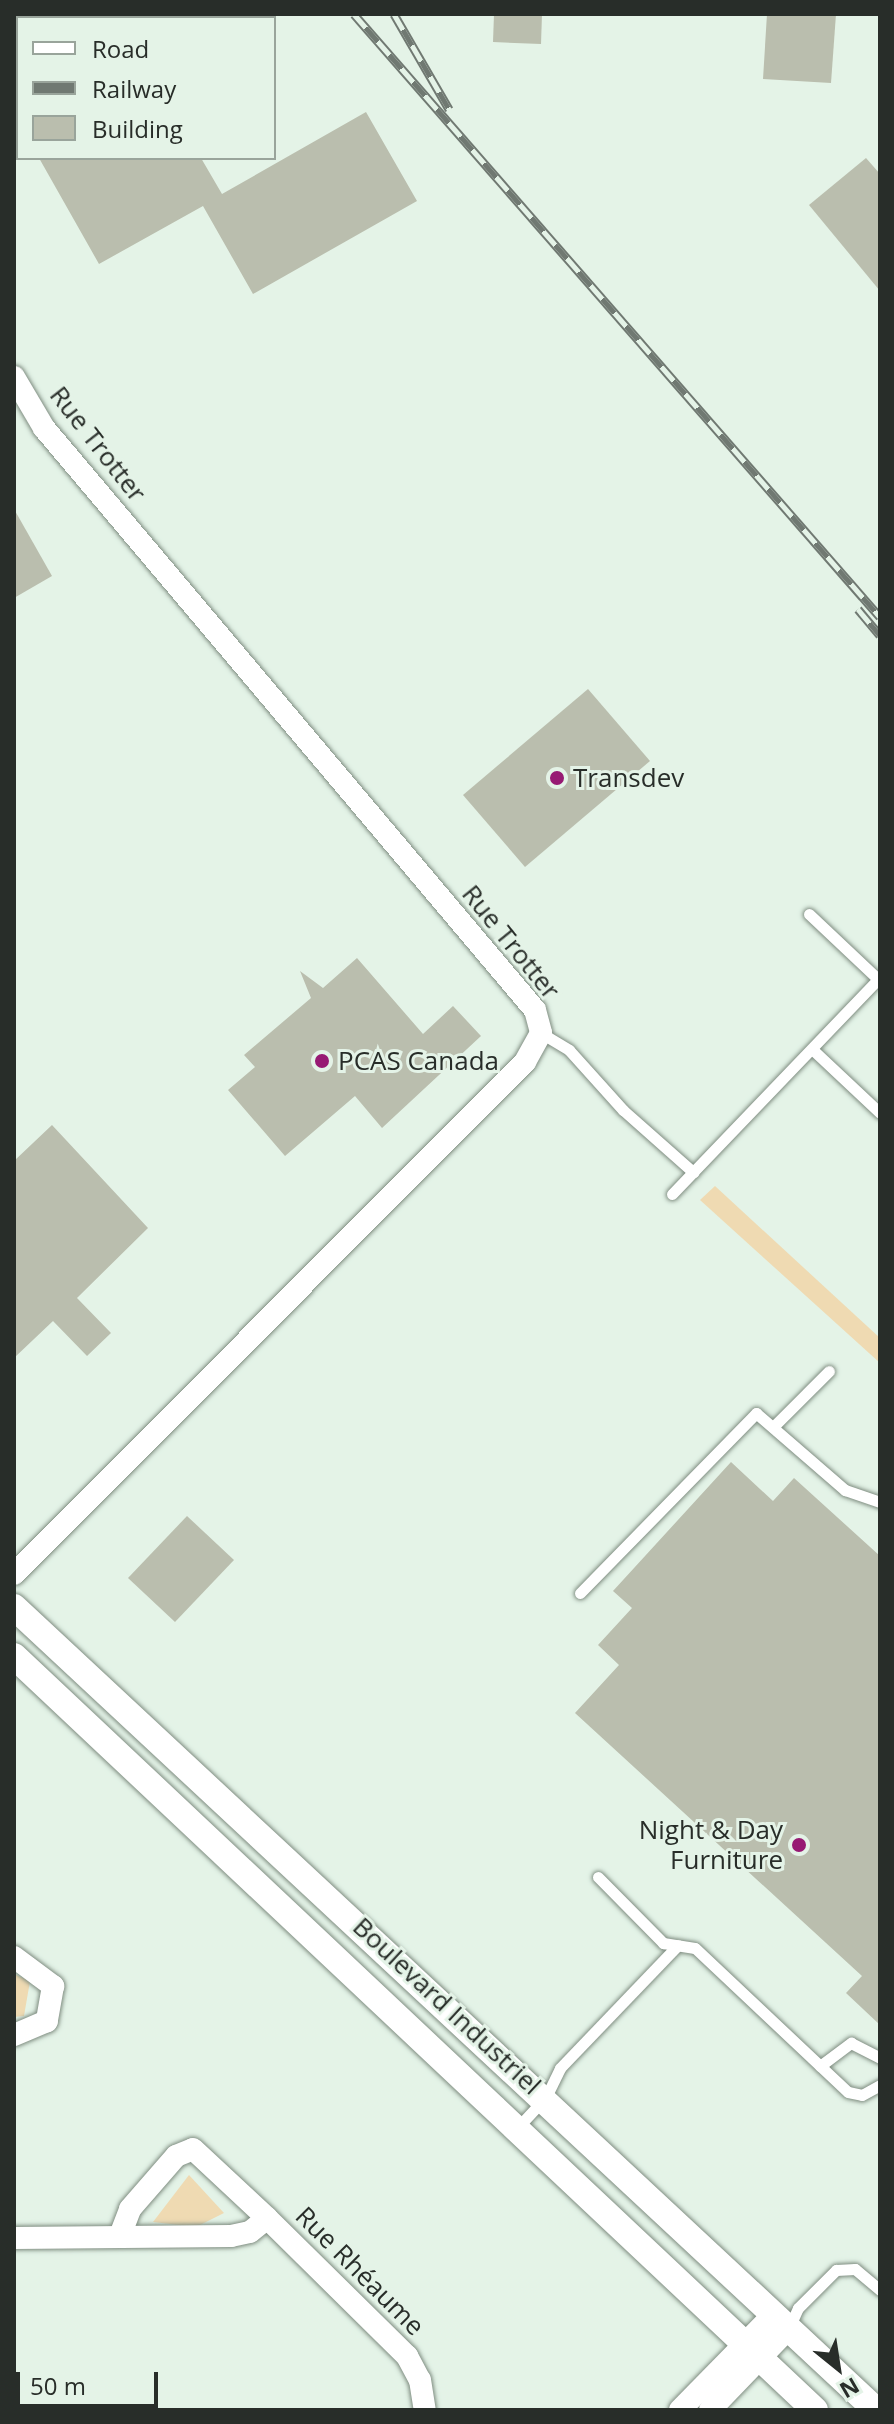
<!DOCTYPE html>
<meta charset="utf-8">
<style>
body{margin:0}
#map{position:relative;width:894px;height:2424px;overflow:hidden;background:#e4f3e7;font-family:"Open Sans",sans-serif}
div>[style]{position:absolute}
.green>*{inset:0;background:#efdab2}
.building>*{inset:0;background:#babeae}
.roads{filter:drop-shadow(0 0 2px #7f8d81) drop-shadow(0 0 2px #7f8d81)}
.service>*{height:11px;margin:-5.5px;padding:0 5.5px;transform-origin:5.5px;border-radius:5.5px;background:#fff}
.minor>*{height:22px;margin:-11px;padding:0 11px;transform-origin:11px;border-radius:11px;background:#fff}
.tertiary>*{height:26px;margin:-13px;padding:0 13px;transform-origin:13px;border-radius:13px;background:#fff}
.rail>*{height:9px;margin-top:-4.5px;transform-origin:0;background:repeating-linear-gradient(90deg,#e4f3e7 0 18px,#707972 0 36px);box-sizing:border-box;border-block:2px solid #707972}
.dots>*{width:22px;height:22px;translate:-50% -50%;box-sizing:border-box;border:4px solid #e4f3e7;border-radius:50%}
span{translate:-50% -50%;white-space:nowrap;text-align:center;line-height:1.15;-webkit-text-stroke:6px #e4f3e7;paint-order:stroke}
.street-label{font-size:26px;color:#282d29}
.poi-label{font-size:26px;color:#282d29}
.left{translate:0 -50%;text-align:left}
.right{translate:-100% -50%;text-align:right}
.frame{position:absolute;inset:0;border:16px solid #282d29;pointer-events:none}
.legend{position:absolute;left:16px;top:16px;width:260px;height:144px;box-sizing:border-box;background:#e4f3e7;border:2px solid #99a49b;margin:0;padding:10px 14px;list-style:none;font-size:24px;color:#282d29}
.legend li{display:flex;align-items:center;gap:16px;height:40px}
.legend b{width:40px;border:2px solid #99a49b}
.north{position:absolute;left:798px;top:2328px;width:80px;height:80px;-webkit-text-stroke:6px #e4f3e7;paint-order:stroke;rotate:150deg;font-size:22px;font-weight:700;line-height:32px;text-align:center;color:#282d29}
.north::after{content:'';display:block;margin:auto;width:28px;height:36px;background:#282d29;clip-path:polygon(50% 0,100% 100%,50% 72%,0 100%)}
.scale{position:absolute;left:16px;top:2372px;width:142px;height:36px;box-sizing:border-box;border:4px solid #282d29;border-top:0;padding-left:10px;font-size:24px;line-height:28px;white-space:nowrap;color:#282d29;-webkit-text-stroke:6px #e4f3e7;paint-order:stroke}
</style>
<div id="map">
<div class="green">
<i style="clip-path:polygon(715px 1186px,880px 1338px,880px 1363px,700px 1200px)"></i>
<i style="clip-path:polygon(14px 1974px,30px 1981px,24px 2016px,14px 2017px)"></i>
<i style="clip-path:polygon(189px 2175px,224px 2213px,196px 2227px,153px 2222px)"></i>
</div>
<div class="building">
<i style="clip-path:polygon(494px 14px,542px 14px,541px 44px,493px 42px)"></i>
<i style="clip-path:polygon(767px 14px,836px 14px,831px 83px,763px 79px)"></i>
<i style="clip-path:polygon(366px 112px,417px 201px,253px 294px,203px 206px,99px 264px,39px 158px,201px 158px,222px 194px)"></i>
<i style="clip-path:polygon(866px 158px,880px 174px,880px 291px,809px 205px)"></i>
<i style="clip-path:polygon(14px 509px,52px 576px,14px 598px)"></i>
<i style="clip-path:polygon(588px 689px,650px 761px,525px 867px,463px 795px)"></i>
<i style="clip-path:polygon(357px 958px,423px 1034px,453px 1006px,481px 1036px,382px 1128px,355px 1096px,285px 1156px,228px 1090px,255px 1067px,244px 1055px,311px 998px,300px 971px,323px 988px)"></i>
<i style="clip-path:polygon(52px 1125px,148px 1228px,77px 1298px,111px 1333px,87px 1356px,53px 1321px,14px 1358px,14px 1161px)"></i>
<i style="clip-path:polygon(731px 1462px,773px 1501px,794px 1478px,880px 1556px,880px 2025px,846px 1993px,862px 1976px,575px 1713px,619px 1665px,598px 1645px,632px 1608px,613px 1591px)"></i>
<i style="clip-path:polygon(187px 1516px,234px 1560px,175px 1622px,128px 1578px)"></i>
</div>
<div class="roads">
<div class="service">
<i style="left:809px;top:914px;width:95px;rotate:43.3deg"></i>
<i style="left:541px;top:1033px;width:33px;rotate:31deg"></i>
<i style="left:569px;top:1050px;width:81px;rotate:48deg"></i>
<i style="left:623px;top:1110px;width:94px;rotate:41.5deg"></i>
<i style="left:813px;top:1050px;width:92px;rotate:43.2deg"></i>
<i style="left:672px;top:1194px;width:301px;rotate:-46.2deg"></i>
<i style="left:773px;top:1427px;width:79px;rotate:-45deg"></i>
<i style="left:580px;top:1593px;width:252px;rotate:-45.6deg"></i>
<i style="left:756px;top:1413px;width:118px;rotate:40.9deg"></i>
<i style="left:845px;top:1490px;width:37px;rotate:19deg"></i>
<i style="left:598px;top:1877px;width:93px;rotate:45.4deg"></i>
<i style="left:663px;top:1943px;width:32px;rotate:9deg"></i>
<i style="left:695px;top:1948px;width:210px;rotate:43.3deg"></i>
<i style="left:848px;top:2092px;width:14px;rotate:12deg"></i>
<i style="left:862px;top:2095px;width:21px;rotate:-29deg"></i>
<i style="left:820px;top:2066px;width:39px;rotate:-37deg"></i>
<i style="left:851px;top:2043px;width:33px;rotate:27deg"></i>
<i style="left:519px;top:2126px;width:40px;rotate:-47deg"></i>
<i style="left:546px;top:2097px;width:32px;rotate:-64deg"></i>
<i style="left:560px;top:2068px;width:170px;rotate:-46.2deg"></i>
<i style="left:789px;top:2328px;width:22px;rotate:-66deg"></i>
<i style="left:798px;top:2308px;width:54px;rotate:-45deg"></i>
<i style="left:836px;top:2270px;width:19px;rotate:-3deg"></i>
<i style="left:855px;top:2269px;width:33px;rotate:40deg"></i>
</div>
<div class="minor">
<i style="left:14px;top:377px;width:59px;rotate:59.5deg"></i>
<i style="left:44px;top:428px;width:761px;rotate:49.85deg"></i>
<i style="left:535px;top:1010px;width:24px;rotate:75deg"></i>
<i style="left:541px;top:1033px;width:33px;rotate:119deg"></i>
<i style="left:525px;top:1062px;width:723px;rotate:134.94deg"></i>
<i style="left:14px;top:1957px;width:49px;rotate:36.6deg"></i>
<i style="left:53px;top:1986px;width:36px;rotate:100deg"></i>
<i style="left:47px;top:2021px;width:36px;rotate:157deg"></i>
<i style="left:121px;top:2233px;width:26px;rotate:-69deg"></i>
<i style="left:130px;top:2209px;width:70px;rotate:-49deg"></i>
<i style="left:176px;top:2156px;width:18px;rotate:-22deg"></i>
<i style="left:193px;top:2149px;width:101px;rotate:43deg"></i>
<i style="left:14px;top:2238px;width:217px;rotate:-0.5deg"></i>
<i style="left:231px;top:2236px;width:19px;rotate:-12deg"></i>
<i style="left:250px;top:2232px;width:22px;rotate:-39deg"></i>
<i style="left:267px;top:2218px;width:197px;rotate:44.6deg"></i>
<i style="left:407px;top:2356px;width:27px;rotate:62deg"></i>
<i style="left:420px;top:2380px;width:30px;rotate:81deg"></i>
<i style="left:680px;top:2410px;width:134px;rotate:-45.6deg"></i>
<i style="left:710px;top:2410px;width:112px;rotate:-46.1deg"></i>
</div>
<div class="tertiary">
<i style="left:14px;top:1607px;width:1178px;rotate:42.97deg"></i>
<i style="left:14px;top:1656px;width:1100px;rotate:43.27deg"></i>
</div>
</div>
<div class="rail">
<i style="left:354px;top:14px;width:800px;rotate:48.9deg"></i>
<i style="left:394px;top:14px;width:110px;rotate:59.9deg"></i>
<i style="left:858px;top:609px;width:34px;rotate:50deg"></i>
</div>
<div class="dots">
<i style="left:557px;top:778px;background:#971a73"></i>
<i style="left:322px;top:1061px;background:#971a73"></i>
<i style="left:799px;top:1845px;background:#971a73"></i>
</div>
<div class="street-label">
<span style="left:98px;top:444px;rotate:52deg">Rue Trotter</span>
<span style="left:511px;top:942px;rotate:51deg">Rue Trotter</span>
<span style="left:447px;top:2006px;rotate:43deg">Boulevard Industriel</span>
<span style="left:360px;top:2271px;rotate:45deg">Rue Rhéaume</span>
</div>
<div class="poi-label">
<span class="left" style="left:573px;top:778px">Transdev</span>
<span class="left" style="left:338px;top:1061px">PCAS Canada</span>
<span class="right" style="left:783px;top:1845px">Night &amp; Day<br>Furniture</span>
</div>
<div class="frame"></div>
<ul class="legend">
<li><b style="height:10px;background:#fff"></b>Road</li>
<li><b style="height:10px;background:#707972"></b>Railway</li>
<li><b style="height:22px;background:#babeae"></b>Building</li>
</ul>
<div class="north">N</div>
<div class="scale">50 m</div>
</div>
